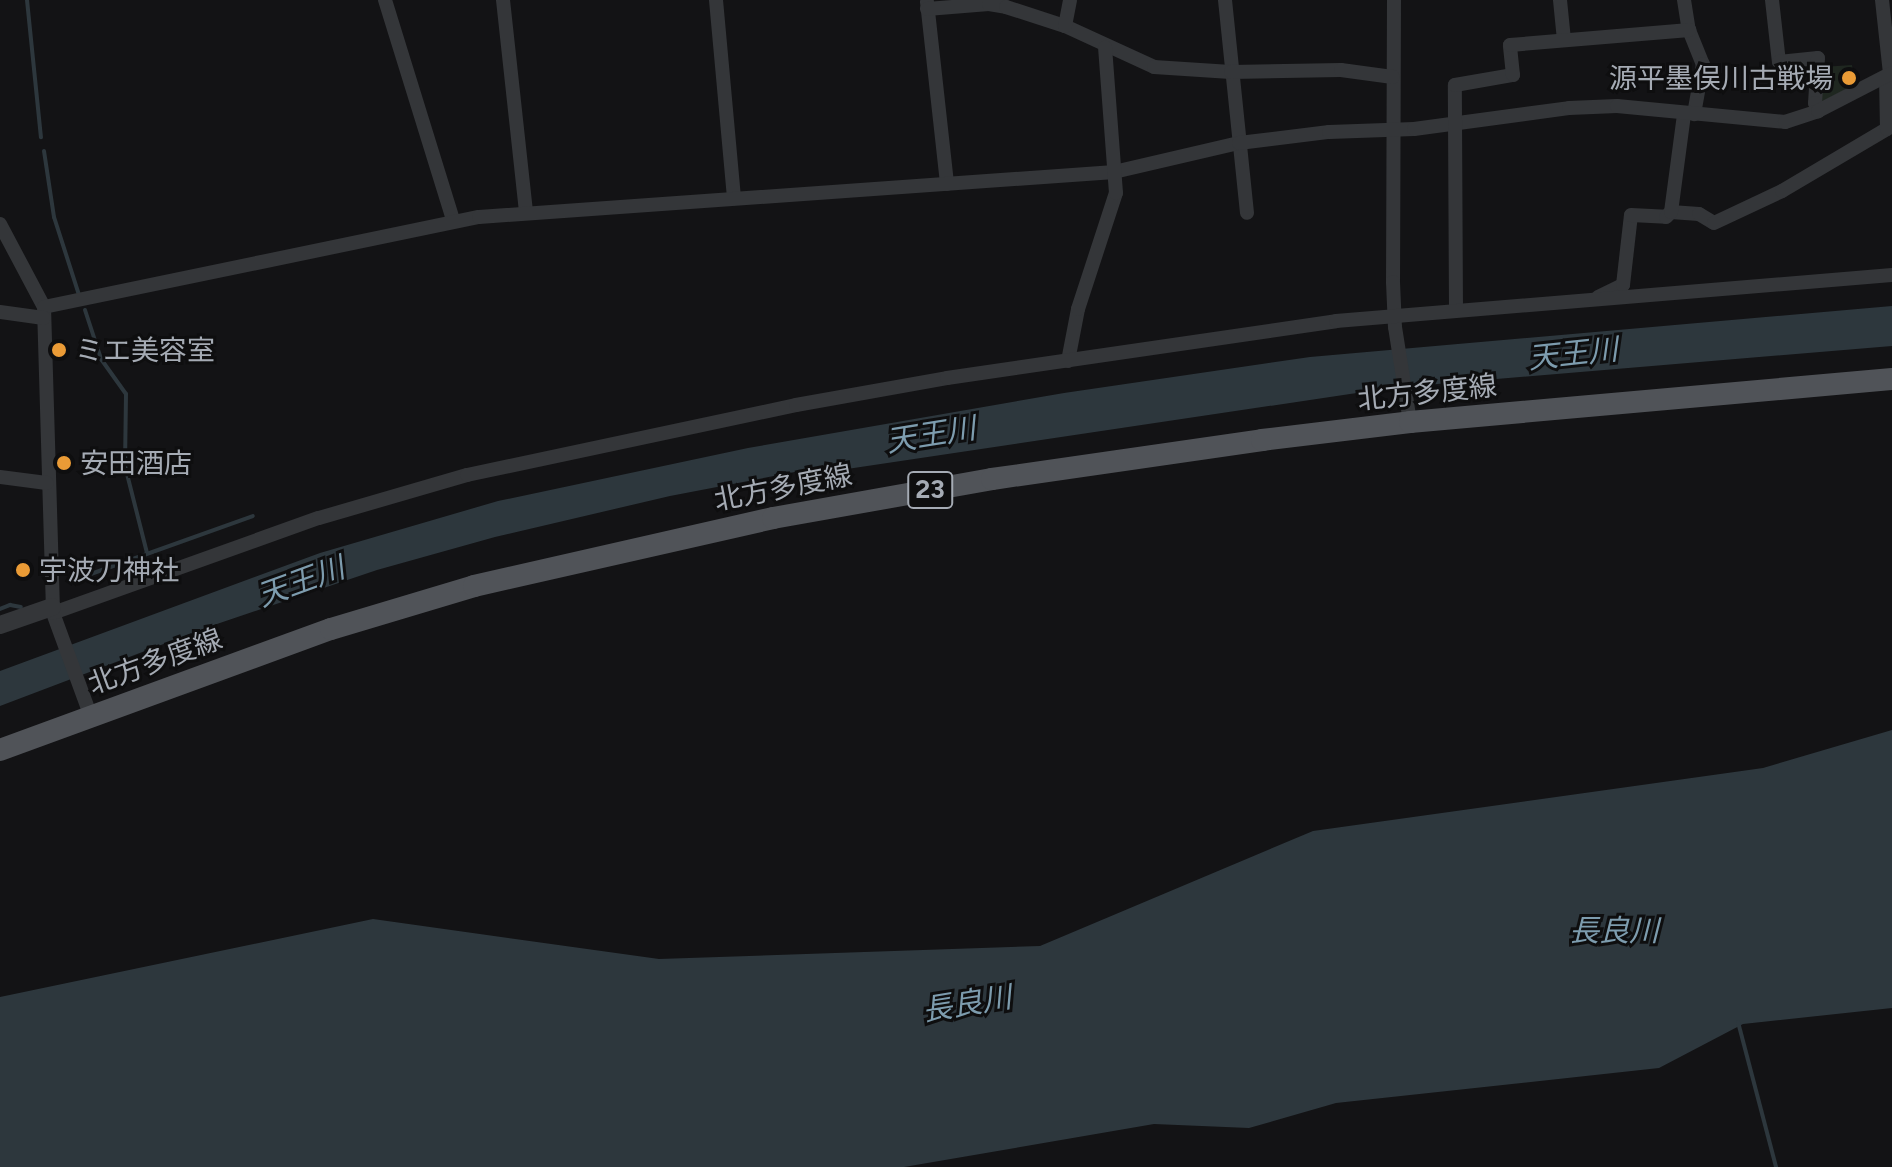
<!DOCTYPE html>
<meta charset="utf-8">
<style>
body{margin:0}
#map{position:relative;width:1892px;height:1167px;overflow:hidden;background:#131315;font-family:Figtree,"Noto Sans JP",sans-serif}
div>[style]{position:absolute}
.green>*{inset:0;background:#1f2720}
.water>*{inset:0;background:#2d373d}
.stream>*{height:4px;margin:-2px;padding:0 2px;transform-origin:2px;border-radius:2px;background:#2d373d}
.minor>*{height:14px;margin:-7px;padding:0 7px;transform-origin:7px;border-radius:7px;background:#343639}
.tertiary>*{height:18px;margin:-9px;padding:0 9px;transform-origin:9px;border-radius:9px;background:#343639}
.primary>*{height:22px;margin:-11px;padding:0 11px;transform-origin:11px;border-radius:11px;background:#505358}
.dots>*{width:22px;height:22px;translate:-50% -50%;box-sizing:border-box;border:4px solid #0e0e0f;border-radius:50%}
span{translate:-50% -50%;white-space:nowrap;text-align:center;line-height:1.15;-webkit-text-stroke:6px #0e0e0f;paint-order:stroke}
.shield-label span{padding:2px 6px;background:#0e0e0f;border:2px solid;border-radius:6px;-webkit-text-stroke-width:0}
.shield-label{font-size:26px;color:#a5abb4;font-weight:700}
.poi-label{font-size:28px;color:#a5abb4}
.right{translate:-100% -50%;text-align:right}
.left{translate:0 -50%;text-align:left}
.street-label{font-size:28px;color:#a5abb4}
.water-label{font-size:30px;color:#7d9cae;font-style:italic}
</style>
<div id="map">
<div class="green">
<i style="clip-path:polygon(1852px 65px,1855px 85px,1821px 102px,1822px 67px)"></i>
</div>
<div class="water">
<i style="clip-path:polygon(1892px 306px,1892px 346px,1390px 388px,827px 472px,805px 470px,670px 496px,495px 537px,377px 570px,211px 626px,0 706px,0 671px,320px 553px,498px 501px,748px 448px,1064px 393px,1310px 357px)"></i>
<i style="clip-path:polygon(1892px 730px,1892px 1008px,1743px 1024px,1659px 1068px,1336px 1103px,1249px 1128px,1154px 1124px,904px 1167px,0 1167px,0 997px,373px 919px,659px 959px,1040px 946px,1313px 831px,1763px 768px)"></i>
</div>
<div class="stream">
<i style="left:27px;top:0;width:138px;rotate:84.2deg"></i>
<i style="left:44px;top:151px;width:67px;rotate:81.4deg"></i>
<i style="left:54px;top:217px;width:82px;rotate:72.2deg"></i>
<i style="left:85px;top:310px;width:52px;rotate:71.9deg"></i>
<i style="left:101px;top:359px;width:43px;rotate:54.5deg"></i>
<i style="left:126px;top:394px;width:72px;rotate:90.8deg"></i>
<i style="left:125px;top:466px;width:90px;rotate:75.8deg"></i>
<i style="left:88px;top:575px;width:175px;rotate:-19.7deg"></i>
<i style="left:0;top:609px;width:11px;rotate:-22deg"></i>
<i style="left:10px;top:605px;width:11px;rotate:10deg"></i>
<i style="left:1738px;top:1022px;width:150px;rotate:75.3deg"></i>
</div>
<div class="minor">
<i style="left:385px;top:0;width:230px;rotate:72.8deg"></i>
<i style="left:503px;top:0;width:214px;rotate:83.8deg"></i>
<i style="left:716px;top:0;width:199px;rotate:84.8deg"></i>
<i style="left:1225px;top:0;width:214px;rotate:84.1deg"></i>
<i style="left:1394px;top:0;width:282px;rotate:90.2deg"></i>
<i style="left:1393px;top:282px;width:45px;rotate:87.5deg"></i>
<i style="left:1395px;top:327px;width:96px;rotate:81deg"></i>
<i style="left:1560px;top:0;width:40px;rotate:84.3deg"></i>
<i style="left:1684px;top:0;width:30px;rotate:81deg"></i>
<i style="left:1689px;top:30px;width:37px;rotate:68deg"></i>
<i style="left:1703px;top:64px;width:51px;rotate:100.2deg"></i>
<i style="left:1772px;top:0;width:62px;rotate:83.6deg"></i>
<i style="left:1779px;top:62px;width:39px;rotate:-6deg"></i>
<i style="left:1818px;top:58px;width:45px;rotate:93.8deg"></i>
<i style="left:1815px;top:103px;width:9px;rotate:69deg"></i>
<i style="left:1882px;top:0;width:74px;rotate:83.8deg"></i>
<i style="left:927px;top:2px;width:183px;rotate:83.7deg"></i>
<i style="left:927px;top:9px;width:62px;rotate:-4.6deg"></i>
<i style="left:989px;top:4px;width:17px;rotate:10deg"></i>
<i style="left:1006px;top:7px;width:62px;rotate:17.9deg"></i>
<i style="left:1065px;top:26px;width:98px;rotate:24.7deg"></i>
<i style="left:1154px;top:67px;width:77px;rotate:3.7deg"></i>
<i style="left:1231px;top:72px;width:110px;rotate:-1deg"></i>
<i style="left:1341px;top:70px;width:52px;rotate:7.7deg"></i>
<i style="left:1065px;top:26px;width:26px;rotate:-79deg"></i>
<i style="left:1671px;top:212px;width:28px;rotate:4deg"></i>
<i style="left:1699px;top:214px;width:17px;rotate:31deg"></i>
<i style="left:1714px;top:223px;width:75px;rotate:-25.2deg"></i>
<i style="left:1782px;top:191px;width:122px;rotate:-30.6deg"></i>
<i style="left:1887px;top:129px;width:52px;rotate:-91.1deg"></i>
<i style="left:0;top:224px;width:94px;rotate:62.1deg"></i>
<i style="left:44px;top:307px;width:306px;rotate:88.3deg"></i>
<i style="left:53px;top:613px;width:111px;rotate:69.9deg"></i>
<i style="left:1598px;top:297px;width:28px;rotate:-26deg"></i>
<i style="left:1623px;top:285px;width:70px;rotate:-83.5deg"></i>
<i style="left:1631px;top:215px;width:35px;rotate:3deg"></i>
<i style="left:1666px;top:217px;width:7px;rotate:-45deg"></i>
<i style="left:1671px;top:212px;width:99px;rotate:-82.4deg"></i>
<i style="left:44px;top:307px;width:444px;rotate:-11.7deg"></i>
<i style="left:479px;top:217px;width:637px;rotate:-4.05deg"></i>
<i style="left:1114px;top:172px;width:128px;rotate:-13.1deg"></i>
<i style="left:1239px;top:143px;width:91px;rotate:-7deg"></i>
<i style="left:1329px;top:132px;width:85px;rotate:-2deg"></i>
<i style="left:1414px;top:129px;width:156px;rotate:-7.7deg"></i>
<i style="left:1569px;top:108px;width:48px;rotate:-2.4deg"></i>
<i style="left:1617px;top:106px;width:169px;rotate:5.4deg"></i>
<i style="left:1785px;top:122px;width:35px;rotate:-18deg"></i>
<i style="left:1818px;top:111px;width:83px;rotate:-27.2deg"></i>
<i style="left:1456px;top:310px;width:225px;rotate:-90.3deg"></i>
<i style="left:1455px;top:85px;width:59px;rotate:-9.8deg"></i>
<i style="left:1513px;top:75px;width:30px;rotate:-96deg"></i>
<i style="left:1510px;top:45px;width:180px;rotate:-4.8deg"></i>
<i style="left:0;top:312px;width:44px;rotate:7.8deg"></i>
<i style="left:1068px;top:361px;width:53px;rotate:-79.1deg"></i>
<i style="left:1078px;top:309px;width:122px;rotate:-71.9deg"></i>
<i style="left:1116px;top:193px;width:146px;rotate:-94.3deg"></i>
<i style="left:0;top:477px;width:47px;rotate:7.3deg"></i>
<i style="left:53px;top:613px;width:282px;rotate:-19.7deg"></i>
<i style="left:319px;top:518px;width:154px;rotate:-16.2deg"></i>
<i style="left:467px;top:475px;width:336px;rotate:-12deg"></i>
<i style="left:796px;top:405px;width:153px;rotate:-10.1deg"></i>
<i style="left:947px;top:378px;width:393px;rotate:-8.3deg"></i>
<i style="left:1336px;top:321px;width:558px;rotate:-4.73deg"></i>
</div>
<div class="tertiary">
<i style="left:0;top:625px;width:55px;rotate:-19.1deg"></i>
</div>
<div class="primary">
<i style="left:0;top:750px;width:352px;rotate:-20.1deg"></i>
<i style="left:331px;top:629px;width:149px;rotate:-16.7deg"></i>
<i style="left:474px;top:586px;width:307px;rotate:-12.8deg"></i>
<i style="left:773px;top:518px;width:222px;rotate:-10.1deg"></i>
<i style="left:992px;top:479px;width:273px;rotate:-8.2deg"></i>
<i style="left:1262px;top:440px;width:149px;rotate:-6.9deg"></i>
<i style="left:1410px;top:422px;width:484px;rotate:-5.1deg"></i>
</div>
<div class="dots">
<i style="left:1849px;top:78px;background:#ea9b36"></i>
<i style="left:59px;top:350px;background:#ea9b36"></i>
<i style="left:64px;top:463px;background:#ea9b36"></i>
<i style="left:23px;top:570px;background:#ea9b36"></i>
</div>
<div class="shield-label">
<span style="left:930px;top:490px">23</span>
</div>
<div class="poi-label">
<span class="right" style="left:1833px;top:78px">源平墨俣川古戦場</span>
<span class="left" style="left:75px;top:350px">ミエ美容室</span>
<span class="left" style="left:80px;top:463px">安田酒店</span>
<span class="left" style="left:39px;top:570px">宇波刀神社</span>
</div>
<div class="street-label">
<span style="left:1427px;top:392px;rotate:-6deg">北方多度線</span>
<span style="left:783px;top:487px;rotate:-11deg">北方多度線</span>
<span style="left:155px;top:661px;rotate:-20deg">北方多度線</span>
</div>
<div class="water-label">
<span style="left:1573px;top:354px;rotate:-6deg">天王川</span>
<span style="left:931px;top:435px;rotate:-9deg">天王川</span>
<span style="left:301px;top:582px;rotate:-20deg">天王川</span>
<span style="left:1614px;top:931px">長良川</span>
<span style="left:967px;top:1004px;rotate:-9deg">長良川</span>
</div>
</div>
